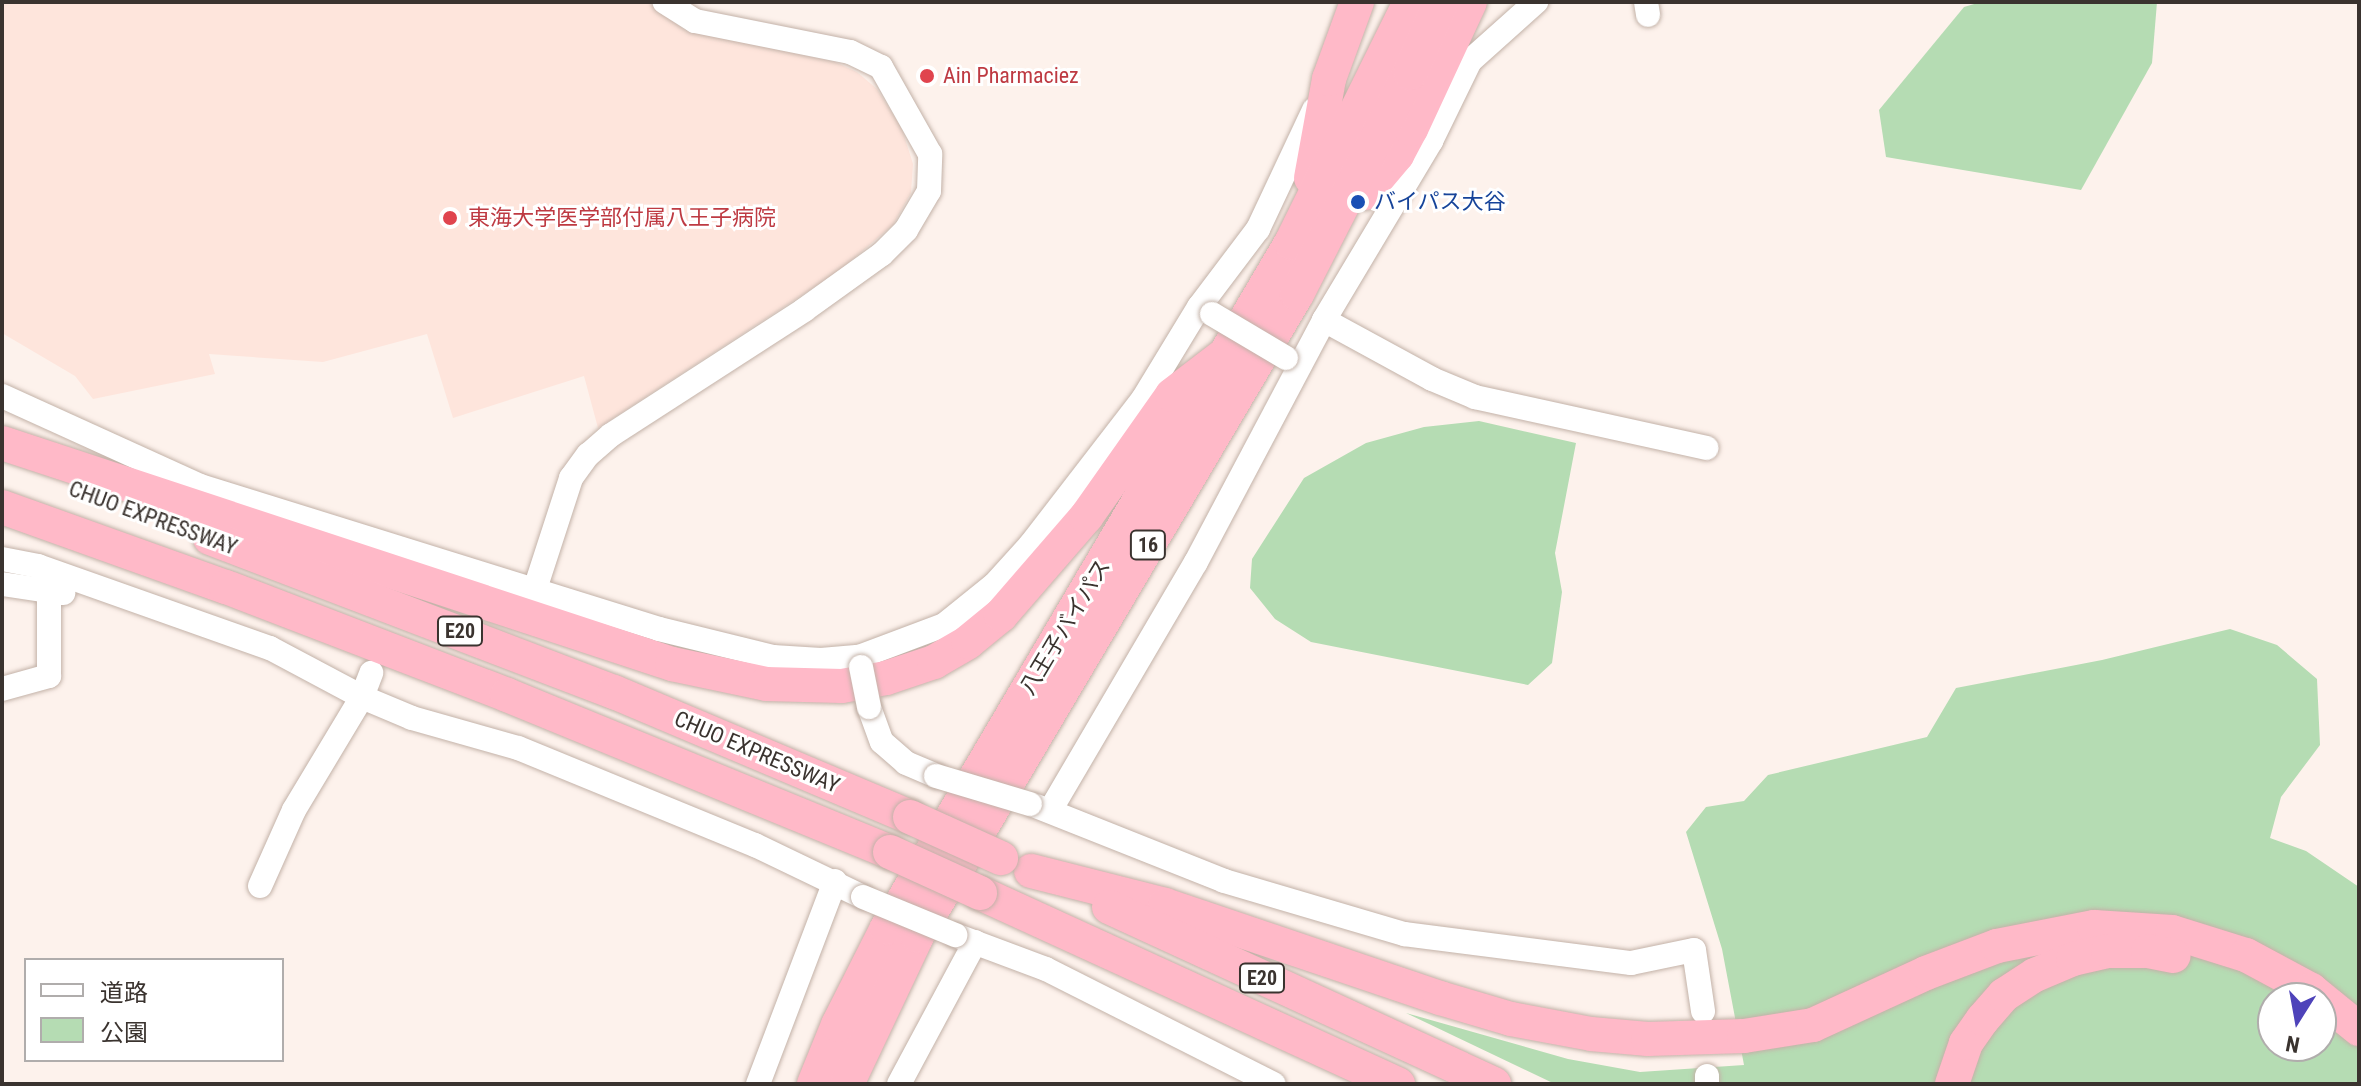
<!DOCTYPE html>
<meta charset="utf-8">
<style>
body{margin:0}
#map{position:relative;width:2361px;height:1086px;overflow:hidden;background:#fdf2ec;font-family:"Roboto Condensed","Noto Sans JP",sans-serif}
div>[style]{position:absolute}
.medical>*{inset:0;background:#fee5dc}
.green>*{inset:0;background:#b5dcb3}
.roads{filter:drop-shadow(0 0 2px #c3b2a8) drop-shadow(0 0 2px #c3b2a8)}
.minor>*{height:24px;margin:-12px;padding:0 12px;transform-origin:12px;border-radius:12px;background:#fff}
.highway>*{height:34px;margin:-17px;padding:0 17px;transform-origin:17px;border-radius:17px;background:#ffb9c8}
.bridges{filter:drop-shadow(0 0 2px #c3b2a8) drop-shadow(0 0 2px #c3b2a8)}
.minor-bridge>*{height:24px;margin:-12px;padding:0 12px;transform-origin:12px;border-radius:12px;background:#fff}
.highway-bridge>*{height:34px;margin:-17px;padding:0 17px;transform-origin:17px;border-radius:17px;background:#ffb9c8}
.dots>*{width:22px;height:22px;translate:-50% -50%;box-sizing:border-box;border:4px solid #fff;border-radius:50%}
span{translate:-50% -50%;white-space:nowrap;text-align:center;line-height:1.15;-webkit-text-stroke:6px #fff;paint-order:stroke}
.shield-label span{padding:2px 6px;background:#fff;border:2px solid;border-radius:6px;-webkit-text-stroke-width:0}
.shield-label{font-size:20px;color:#3a332f;font-weight:700}
.health-label{font-size:22px;color:#be3a42}
.left{translate:0 -50%;text-align:left}
.transit-label{font-size:22px;color:#164399}
.street-label{font-size:22px;color:#3a332f}
.frame{position:absolute;inset:0;border:4px solid #3a332f;pointer-events:none}
.legend{position:absolute;left:24px;top:958px;width:260px;height:104px;box-sizing:border-box;background:#fff;border:2px solid #b0adac;margin:0;padding:10px 14px;list-style:none;font-size:24px;color:#3a332f}
.legend li{display:flex;align-items:center;gap:16px;height:40px}
.legend b{width:40px;border:2px solid #b0adac}
.north{position:absolute;left:2257px;top:982px;width:80px;height:80px;box-sizing:border-box;background:#fff;border:2px solid #b0adac;border-radius:50%;rotate:191deg;font-size:22px;font-weight:700;line-height:32px;text-align:center;color:#3a332f}
.north::after{content:'';display:block;margin:auto;width:28px;height:36px;background:#4e43ba;clip-path:polygon(50% 0,100% 100%,50% 72%,0 100%)}
</style>
<div id="map">
<div class="medical">
<i style="clip-path:polygon(2px 2px,647px 2px,686px 31px,835px 62px,857px 72px,877px 89px,902px 129px,913px 164px,911px 193px,893px 225px,839px 271px,598px 428px,584px 376px,453px 418px,427px 334px,323px 362px,209px 354px,215px 374px,93px 399px,75px 376px,2px 333px)"></i>
</div>
<div class="green">
<i style="clip-path:polygon(1981px 2px,2157px 2px,2152px 63px,2081px 190px,1886px 157px,1879px 110px,1964px 7px)"></i>
<i style="clip-path:polygon(1479px 421px,1576px 443px,1555px 553px,1562px 592px,1552px 663px,1528px 685px,1311px 642px,1275px 619px,1250px 588px,1252px 559px,1304px 478px,1366px 443px,1424px 427px)"></i>
<i style="clip-path:polygon(evenodd,2230px 629px,2277px 645px,2317px 679px,2320px 745px,2281px 797px,2270px 838px,2306px 851px,2359px 887px,2359px 1084px,1555px 1084px,1406px 1013px,1568px 1059px,1640px 1072px,1744px 1065px,1722px 949px,1686px 832px,1706px 807px,1744px 801px,1768px 775px,1927px 737px,1956px 688px,2102px 660px,2230px 629px,2273px 998px,2321px 998px,2321px 1046px,2273px 1046px,2273px 998px)"></i>
</div>
<div class="roads">
<div class="minor">
<i style="left:1646px;top:2px;width:13px;rotate:81deg"></i>
<i style="left:1431px;top:141px;width:89px;rotate:-64deg"></i>
<i style="left:1470px;top:61px;width:89px;rotate:-41.8deg"></i>
<i style="left:1324px;top:320px;width:123px;rotate:28.6deg"></i>
<i style="left:1432px;top:379px;width:47px;rotate:22.7deg"></i>
<i style="left:1475px;top:397px;width:237px;rotate:12.4deg"></i>
<i style="left:2px;top:396px;width:217px;rotate:24.4deg"></i>
<i style="left:200px;top:486px;width:481px;rotate:17.3deg"></i>
<i style="left:659px;top:629px;width:117px;rotate:13.8deg"></i>
<i style="left:773px;top:657px;width:48px;rotate:3.6deg"></i>
<i style="left:821px;top:660px;width:38px;rotate:-5deg"></i>
<i style="left:859px;top:657px;width:91px;rotate:-20.6deg"></i>
<i style="left:944px;top:625px;width:64px;rotate:-38.7deg"></i>
<i style="left:994px;top:585px;width:55px;rotate:-47.9deg"></i>
<i style="left:1031px;top:544px;width:183px;rotate:-52.3deg"></i>
<i style="left:1143px;top:399px;width:108px;rotate:-58.7deg"></i>
<i style="left:1199px;top:307px;width:98px;rotate:-52.9deg"></i>
<i style="left:1258px;top:229px;width:132px;rotate:-64.8deg"></i>
<i style="left:2px;top:559px;width:37px;rotate:11deg"></i>
<i style="left:38px;top:566px;width:246px;rotate:19.5deg"></i>
<i style="left:270px;top:648px;width:104px;rotate:28deg"></i>
<i style="left:362px;top:697px;width:54px;rotate:22.8deg"></i>
<i style="left:412px;top:718px;width:110px;rotate:15.8deg"></i>
<i style="left:518px;top:748px;width:256px;rotate:22.3deg"></i>
<i style="left:755px;top:845px;width:120px;rotate:25.7deg"></i>
<i style="left:2px;top:584px;width:62px;rotate:8.4deg"></i>
<i style="left:535px;top:589px;width:117px;rotate:-72deg"></i>
<i style="left:571px;top:478px;width:29px;rotate:-54deg"></i>
<i style="left:588px;top:455px;width:30px;rotate:-41deg"></i>
<i style="left:611px;top:435px;width:230px;rotate:-32.9deg"></i>
<i style="left:804px;top:310px;width:96px;rotate:-35.7deg"></i>
<i style="left:882px;top:254px;width:34px;rotate:-45deg"></i>
<i style="left:906px;top:230px;width:45px;rotate:-59.5deg"></i>
<i style="left:929px;top:191px;width:37px;rotate:-88deg"></i>
<i style="left:930px;top:154px;width:100px;rotate:-119.4deg"></i>
<i style="left:881px;top:67px;width:34px;rotate:-154deg"></i>
<i style="left:850px;top:52px;width:158px;rotate:-168.7deg"></i>
<i style="left:695px;top:21px;width:36px;rotate:-148deg"></i>
<i style="left:2px;top:689px;width:49px;rotate:-15.5deg"></i>
<i style="left:49px;top:676px;width:85px;rotate:-90deg"></i>
<i style="left:869px;top:707px;width:37px;rotate:70deg"></i>
<i style="left:882px;top:742px;width:32px;rotate:41deg"></i>
<i style="left:906px;top:763px;width:33px;rotate:23deg"></i>
<i style="left:1036px;top:806px;width:202px;rotate:21.7deg"></i>
<i style="left:1224px;top:881px;width:188px;rotate:16.4deg"></i>
<i style="left:1404px;top:934px;width:229px;rotate:7.3deg"></i>
<i style="left:1631px;top:963px;width:64px;rotate:-11.7deg"></i>
<i style="left:1694px;top:950px;width:62px;rotate:81.6deg"></i>
<i style="left:1051px;top:809px;width:286px;rotate:-59.6deg"></i>
<i style="left:1196px;top:562px;width:274px;rotate:-62.1deg"></i>
<i style="left:1324px;top:320px;width:209px;rotate:-59.1deg"></i>
<i style="left:1431px;top:141px;width:23px;rotate:-149deg"></i>
<i style="left:260px;top:886px;width:83px;rotate:-65.9deg"></i>
<i style="left:294px;top:810px;width:132px;rotate:-59deg"></i>
<i style="left:362px;top:697px;width:26px;rotate:-69deg"></i>
<i style="left:955px;top:935px;width:97px;rotate:20.5deg"></i>
<i style="left:1046px;top:969px;width:255px;rotate:26.8deg"></i>
<i style="left:1707px;top:1076px;width:8px;rotate:90deg"></i>
<i style="left:758px;top:1084px;width:217px;rotate:-69.2deg"></i>
<i style="left:899px;top:1084px;width:161px;rotate:-61.8deg"></i>
</div>
<div class="highway">
<i style="left:1311px;top:178px;width:101px;rotate:-79.7deg"></i>
<i style="left:1329px;top:79px;width:82px;rotate:-70deg"></i>
<i style="left:1365px;top:193px;width:50px;rotate:-49.9deg"></i>
<i style="left:1397px;top:155px;width:30px;rotate:-62deg"></i>
<i style="left:1411px;top:129px;width:140px;rotate:-65.1deg"></i>
<i style="left:2px;top:443px;width:706px;rotate:18.26deg"></i>
<i style="left:672px;top:664px;width:96px;rotate:12deg"></i>
<i style="left:766px;top:684px;width:76px;rotate:1.5deg"></i>
<i style="left:842px;top:686px;width:45px;rotate:-10.3deg"></i>
<i style="left:886px;top:678px;width:51px;rotate:-18.4deg"></i>
<i style="left:934px;top:662px;width:39px;rotate:-30deg"></i>
<i style="left:968px;top:642px;width:43px;rotate:-39.3deg"></i>
<i style="left:1001px;top:615px;width:130px;rotate:-49.1deg"></i>
<i style="left:1086px;top:517px;width:149px;rotate:-54.8deg"></i>
<i style="left:1172px;top:395px;width:69px;rotate:-37.4deg"></i>
<i style="left:2px;top:507px;width:238px;rotate:19.7deg"></i>
<i style="left:226px;top:587px;width:301px;rotate:21deg"></i>
<i style="left:507px;top:695px;width:414px;rotate:22.3deg"></i>
<i style="left:210px;top:538px;width:432px;rotate:20.9deg"></i>
<i style="left:614px;top:692px;width:321px;rotate:22.9deg"></i>
<i style="left:1031px;top:871px;width:138px;rotate:14.2deg"></i>
<i style="left:1165px;top:905px;width:290px;rotate:18.7deg"></i>
<i style="left:1440px;top:998px;width:74px;rotate:16.5deg"></i>
<i style="left:1511px;top:1019px;width:81px;rotate:10.6deg"></i>
<i style="left:1591px;top:1034px;width:57px;rotate:5deg"></i>
<i style="left:1648px;top:1039px;width:96px;rotate:-1.8deg"></i>
<i style="left:1744px;top:1036px;width:70px;rotate:-9.1deg"></i>
<i style="left:1813px;top:1025px;width:124px;rotate:-24.7deg"></i>
<i style="left:1926px;top:973px;width:76px;rotate:-20.8deg"></i>
<i style="left:1997px;top:946px;width:99px;rotate:-11.1deg"></i>
<i style="left:2094px;top:927px;width:78px;rotate:3.7deg"></i>
<i style="left:2172px;top:932px;width:77px;rotate:17.3deg"></i>
<i style="left:2246px;top:955px;width:74px;rotate:28.3deg"></i>
<i style="left:2311px;top:990px;width:62px;rotate:39.1deg"></i>
<i style="left:980px;top:893px;width:460px;rotate:24.6deg"></i>
<i style="left:1109px;top:907px;width:424px;rotate:24.7deg"></i>
<i style="left:814px;top:1084px;width:64px;rotate:-67.9deg"></i>
<i style="left:838px;top:1025px;width:109px;rotate:-63.2deg"></i>
<i style="left:887px;top:928px;width:795px;rotate:-59.47deg"></i>
<i style="left:1291px;top:243px;width:269px;rotate:-63.7deg"></i>
<i style="left:847px;top:1084px;width:164px;rotate:-64.7deg"></i>
<i style="left:917px;top:936px;width:746px;rotate:-59.38deg"></i>
<i style="left:1297px;top:294px;width:248px;rotate:-62.9deg"></i>
<i style="left:1410px;top:73px;width:77px;rotate:-66.4deg"></i>
<i style="left:1952px;top:1084px;width:43px;rotate:-71.1deg"></i>
<i style="left:1966px;top:1043px;width:29px;rotate:-55deg"></i>
<i style="left:1983px;top:1019px;width:32px;rotate:-49deg"></i>
<i style="left:2004px;top:995px;width:37px;rotate:-33deg"></i>
<i style="left:2035px;top:975px;width:41px;rotate:-22.8deg"></i>
<i style="left:2073px;top:959px;width:36px;rotate:-13deg"></i>
<i style="left:2108px;top:951px;width:40px"></i>
<i style="left:2148px;top:951px;width:26px;rotate:11deg"></i>
</div>
</div>
<div class="bridges">
<div class="minor-bridge">
<i style="left:1212px;top:314px;width:86px;rotate:30.7deg"></i>
<i style="left:861px;top:667px;width:41px;rotate:78.7deg"></i>
<i style="left:936px;top:776px;width:98px;rotate:16.6deg"></i>
<i style="left:863px;top:897px;width:100px;rotate:22.4deg"></i>
</div>
<div class="highway-bridge">
<i style="left:910px;top:817px;width:100px;rotate:24.3deg"></i>
<i style="left:890px;top:852px;width:99px;rotate:24.5deg"></i>
</div>
</div>
<div class="dots">
<i style="left:927px;top:76px;background:#e0444e"></i>
<i style="left:1358px;top:202px;background:#1a4fb4"></i>
<i style="left:450px;top:218px;background:#e0444e"></i>
</div>
<div class="shield-label">
<span style="left:1148px;top:545px">16</span>
<span style="left:460px;top:631px">E20</span>
<span style="left:1262px;top:978px">E20</span>
</div>
<div class="health-label">
<span class="left" style="left:943px;top:76px">Ain Pharmaciez</span>
<span class="left" style="left:468px;top:218px">東海大学医学部付属八王子病院</span>
</div>
<div class="transit-label">
<span class="left" style="left:1374px;top:202px">バイパス大谷</span>
</div>
<div class="street-label">
<span style="left:153px;top:518px;rotate:20deg">CHUO EXPRESSWAY</span>
<span style="left:1065px;top:627px;rotate:-59deg">八王子バイパス</span>
<span style="left:757px;top:752px;rotate:23deg">CHUO EXPRESSWAY</span>
</div>
<div class="frame"></div>
<ul class="legend">
<li><b style="height:10px;background:#fff"></b>道路</li>
<li><b style="height:22px;background:#b5dcb3"></b>公園</li>
</ul>
<div class="north">N</div>
</div>
